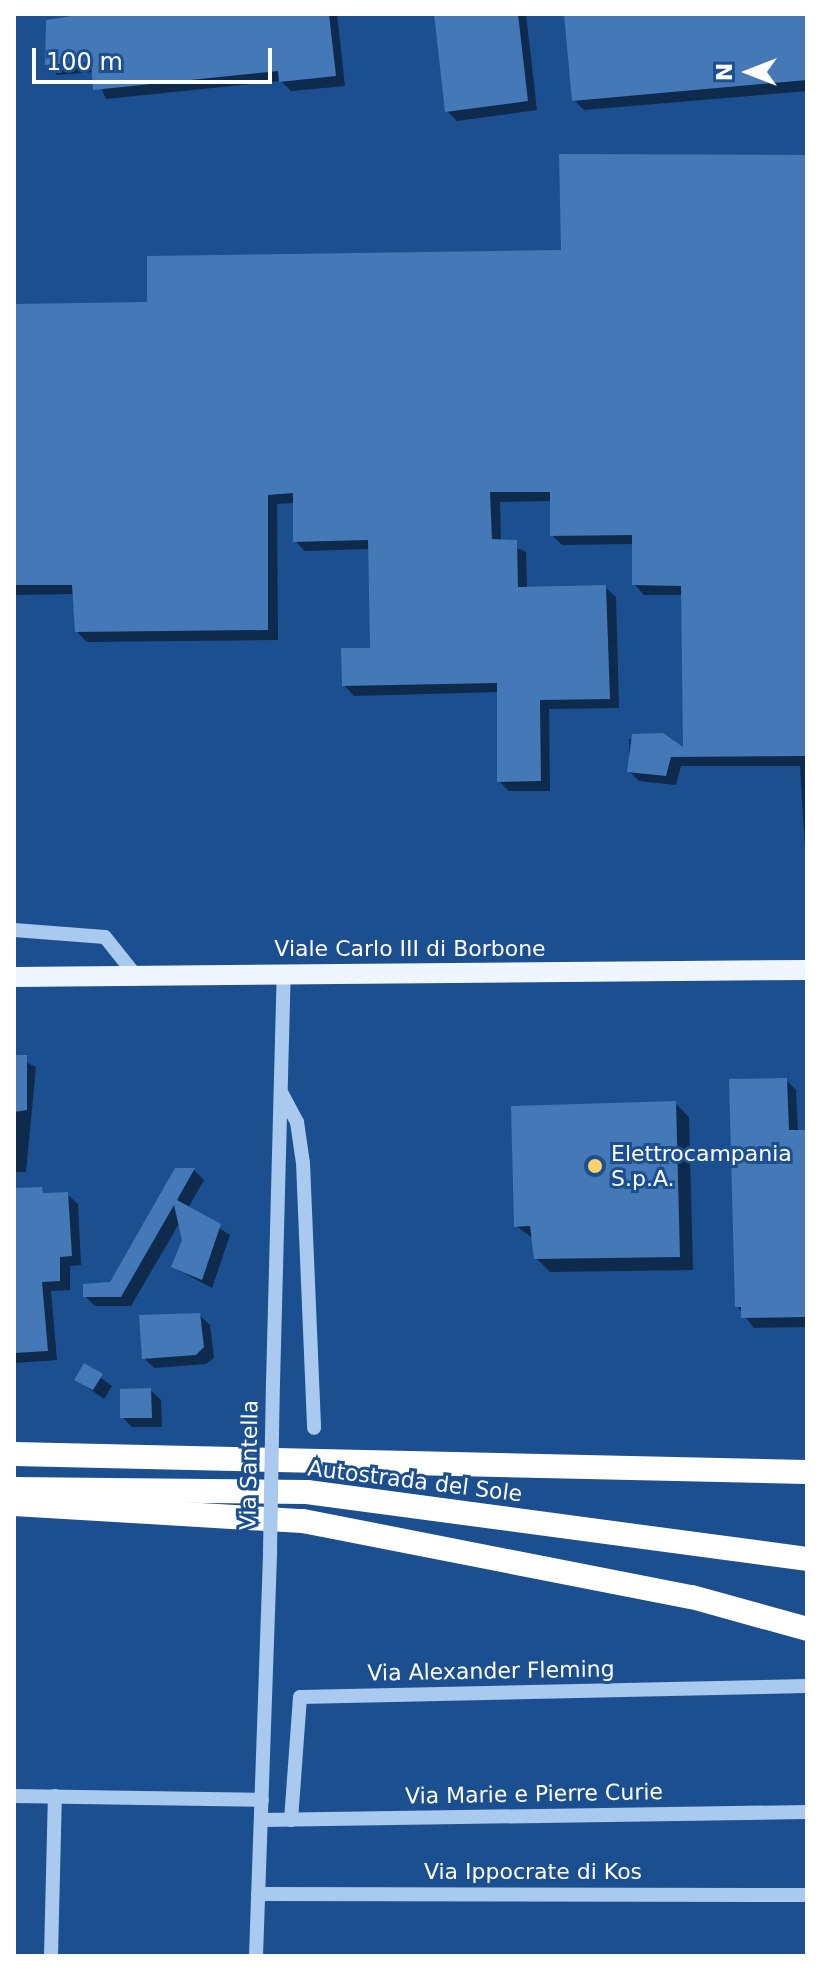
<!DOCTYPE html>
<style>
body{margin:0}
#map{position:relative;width:821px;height:1970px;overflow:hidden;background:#1b4f8f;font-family:"DejaVu Sans",sans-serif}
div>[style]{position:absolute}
.shadow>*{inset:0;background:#0007}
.building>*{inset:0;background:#4478b7}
.minor>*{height:14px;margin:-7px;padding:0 7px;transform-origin:7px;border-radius:7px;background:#a9c9ee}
.major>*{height:20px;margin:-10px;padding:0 10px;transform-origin:10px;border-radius:10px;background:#f0f6ff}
.highway>*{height:24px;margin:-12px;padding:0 12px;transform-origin:12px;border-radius:12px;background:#fff}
.minor-bridge>*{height:14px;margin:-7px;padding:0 7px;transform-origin:7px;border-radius:7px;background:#a9c9ee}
.dots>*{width:22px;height:22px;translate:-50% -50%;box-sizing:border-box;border:4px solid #1b4f8f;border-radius:50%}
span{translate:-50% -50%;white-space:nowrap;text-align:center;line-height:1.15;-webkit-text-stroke:6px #1b4f8f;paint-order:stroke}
.street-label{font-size:22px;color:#fff}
.poi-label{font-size:22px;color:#fff}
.left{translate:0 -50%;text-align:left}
.frame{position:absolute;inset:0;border:16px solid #fff;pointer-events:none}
.north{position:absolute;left:709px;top:32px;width:80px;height:80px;-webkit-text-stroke:6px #1b4f8f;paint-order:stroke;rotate:270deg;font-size:22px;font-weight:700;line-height:32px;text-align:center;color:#fff}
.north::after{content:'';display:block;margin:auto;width:28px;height:36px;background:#fff;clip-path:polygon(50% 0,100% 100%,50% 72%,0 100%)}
.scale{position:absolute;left:32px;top:48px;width:240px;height:36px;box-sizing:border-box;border:4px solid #fff;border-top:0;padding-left:10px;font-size:24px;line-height:28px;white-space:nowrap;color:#fff;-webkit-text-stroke:6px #1b4f8f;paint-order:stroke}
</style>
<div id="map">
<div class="shadow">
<i style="clip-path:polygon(87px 14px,337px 14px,345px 86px,291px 91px,281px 81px,106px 99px,94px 72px,57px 75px,47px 65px)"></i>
<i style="clip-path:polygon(436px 14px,526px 14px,537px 110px,457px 121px,447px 111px)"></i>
<i style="clip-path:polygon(566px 14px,807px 14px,807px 91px,584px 110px,574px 100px)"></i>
<i style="clip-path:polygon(807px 157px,807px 880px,800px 766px,681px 766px,676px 785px,639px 781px,629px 771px,629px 739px,663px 736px,685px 750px,683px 595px,644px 595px,634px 584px,634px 544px,562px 545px,552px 535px,552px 501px,500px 502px,501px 541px,526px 552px,527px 589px,605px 587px,616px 597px,619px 708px,549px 709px,550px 791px,509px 791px,499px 781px,499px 692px,354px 696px,344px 685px,372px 650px,370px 549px,305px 551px,295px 541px,295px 503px,277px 504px,278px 640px,87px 642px,77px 632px,75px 594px,14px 595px,14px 306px,149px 304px,563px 252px)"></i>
<i style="clip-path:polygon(14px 1057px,36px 1067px,26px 1172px,14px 1172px)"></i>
<i style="clip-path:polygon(786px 1080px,796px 1090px,798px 1132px,807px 1132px,807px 1327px,754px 1328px,737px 1306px)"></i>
<i style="clip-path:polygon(675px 1103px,689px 1117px,693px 1270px,550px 1272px,536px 1258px,534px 1239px,516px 1226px)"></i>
<i style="clip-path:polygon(176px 1170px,194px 1170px,204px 1180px,188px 1208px,230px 1235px,212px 1288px,173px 1267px,184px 1240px,180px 1222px,131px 1306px,95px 1306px,85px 1296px,111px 1284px)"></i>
<i style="clip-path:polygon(67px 1194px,78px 1204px,81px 1265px,70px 1266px,70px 1290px,51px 1291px,57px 1360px,14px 1363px,14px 1195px)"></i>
<i style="clip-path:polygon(199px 1315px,210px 1325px,214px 1358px,206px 1364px,154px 1368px,144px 1358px)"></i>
<i style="clip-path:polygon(85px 1366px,112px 1386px,104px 1399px,77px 1380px)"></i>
<i style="clip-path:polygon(150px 1390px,161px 1400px,162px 1427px,132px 1427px,122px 1417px)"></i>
</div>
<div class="building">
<i style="clip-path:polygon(85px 14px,329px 14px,336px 76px,279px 82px,278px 71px,93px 90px,91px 62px,45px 65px,46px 20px)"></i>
<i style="clip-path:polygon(434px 14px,518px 14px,528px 101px,445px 112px)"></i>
<i style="clip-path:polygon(564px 14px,807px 14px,807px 80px,572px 101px)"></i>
<i style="clip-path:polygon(559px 154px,807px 155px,807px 756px,671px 757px,666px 776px,627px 772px,632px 734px,663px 733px,683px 747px,681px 586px,632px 585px,632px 535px,550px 536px,550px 492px,490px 492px,492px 539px,517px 540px,518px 587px,606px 585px,610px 699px,540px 700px,541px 781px,497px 782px,497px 683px,342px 686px,341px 648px,370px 648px,368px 540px,293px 542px,293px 493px,268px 495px,268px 630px,75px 632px,72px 585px,14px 585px,14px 304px,147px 302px,147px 256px,561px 250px)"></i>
<i style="clip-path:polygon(14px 1055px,27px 1055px,27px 1110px,14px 1112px)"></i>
<i style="clip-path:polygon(787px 1078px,789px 1130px,807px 1130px,807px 1317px,741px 1318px,741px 1307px,735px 1307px,729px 1079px)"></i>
<i style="clip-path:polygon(676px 1101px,680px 1257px,534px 1259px,530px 1226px,514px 1227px,511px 1106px)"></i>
<i style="clip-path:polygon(175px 1168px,195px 1168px,177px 1200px,221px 1224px,202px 1280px,171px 1267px,182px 1240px,174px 1205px,121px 1297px,83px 1297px,83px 1284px,110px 1282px)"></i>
<i style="clip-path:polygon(42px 1187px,43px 1193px,68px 1192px,72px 1256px,60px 1257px,60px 1281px,42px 1282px,48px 1351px,14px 1353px,14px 1188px)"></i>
<i style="clip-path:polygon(200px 1313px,204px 1347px,196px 1355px,142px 1359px,139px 1315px)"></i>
<i style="clip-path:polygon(84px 1363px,103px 1374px,93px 1390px,74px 1380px)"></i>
<i style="clip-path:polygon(151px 1388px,152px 1418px,120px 1418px,120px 1389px)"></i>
</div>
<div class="minor">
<i style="left:14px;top:930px;width:91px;rotate:4.4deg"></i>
<i style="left:105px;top:937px;width:50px;rotate:51.5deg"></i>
<i style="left:281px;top:1092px;width:34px;rotate:62deg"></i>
<i style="left:297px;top:1122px;width:41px;rotate:81.7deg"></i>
<i style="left:303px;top:1163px;width:265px;rotate:87.6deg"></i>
<i style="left:273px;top:1383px;width:409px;rotate:-88.5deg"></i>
<i style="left:14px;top:1796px;width:248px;rotate:0.9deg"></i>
<i style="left:261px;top:1820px;width:546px;rotate:-0.84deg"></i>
<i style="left:291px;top:1820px;width:123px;rotate:-85.8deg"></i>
<i style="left:300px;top:1697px;width:507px;rotate:-1.24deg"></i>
<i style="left:258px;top:1894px;width:549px;rotate:0.1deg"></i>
<i style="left:51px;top:1956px;width:160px;rotate:-88.6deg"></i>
<i style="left:256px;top:1956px;width:405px;rotate:-88deg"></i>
</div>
<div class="major">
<i style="left:14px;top:977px;width:793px;rotate:-0.51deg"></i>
</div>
<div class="highway">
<i style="left:14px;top:1454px;width:793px;rotate:1.3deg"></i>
<i style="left:14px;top:1489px;width:293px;rotate:0.6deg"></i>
<i style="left:307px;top:1492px;width:504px;rotate:7.63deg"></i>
<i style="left:14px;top:1504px;width:289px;rotate:3.4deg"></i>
<i style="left:303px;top:1521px;width:396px;rotate:11.1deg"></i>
<i style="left:692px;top:1597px;width:119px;rotate:15.5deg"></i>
</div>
<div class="minor-bridge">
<i style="left:270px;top:1551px;width:168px;rotate:-89deg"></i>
</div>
<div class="dots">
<i style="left:595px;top:1166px;background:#ffd166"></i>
</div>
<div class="street-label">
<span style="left:410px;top:949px">Viale Carlo III di Borbone</span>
<span style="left:249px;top:1465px;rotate:-89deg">Via Santella</span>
<span style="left:415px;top:1481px;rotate:7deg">Autostrada del Sole</span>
<span style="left:491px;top:1671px;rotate:-1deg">Via Alexander Fleming</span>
<span style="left:534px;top:1794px;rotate:-1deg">Via Marie e Pierre Curie</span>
<span style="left:533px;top:1872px">Via Ippocrate di Kos</span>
</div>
<div class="poi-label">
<span class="left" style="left:611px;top:1166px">Elettrocampania<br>S.p.A.</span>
</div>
<div class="frame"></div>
<div class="north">N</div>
<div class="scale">100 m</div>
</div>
